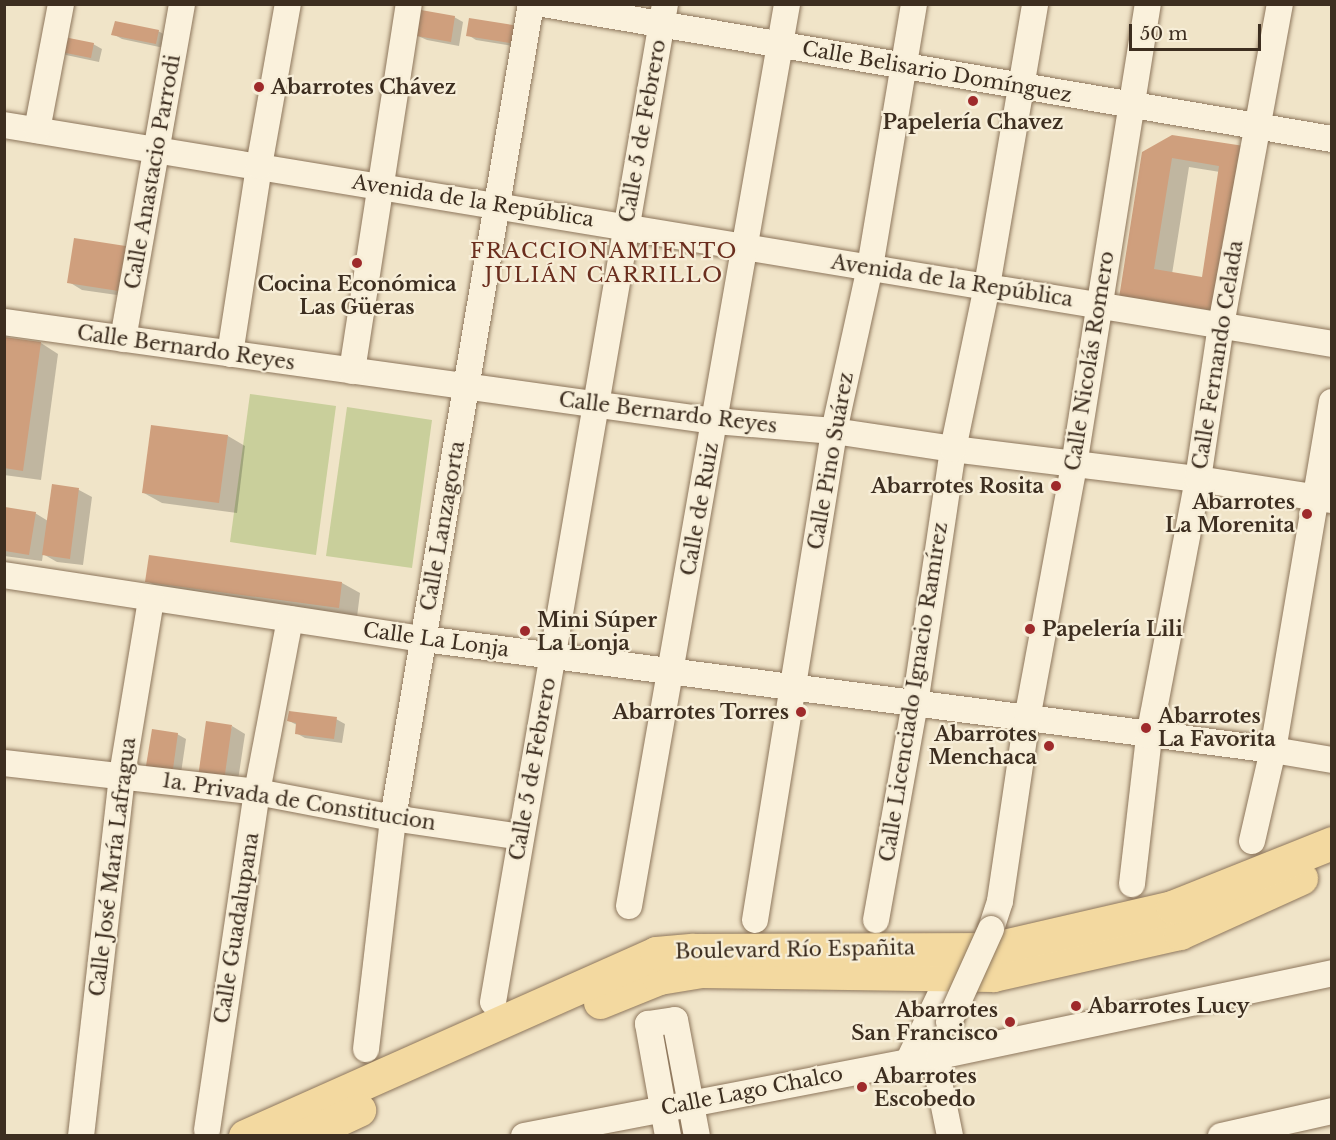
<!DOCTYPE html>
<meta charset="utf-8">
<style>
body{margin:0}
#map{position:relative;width:1336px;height:1140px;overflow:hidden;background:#f0e4c8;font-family:"Libre Baskerville",serif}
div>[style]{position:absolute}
.green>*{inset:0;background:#c9cf9b}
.shadow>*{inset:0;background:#0003}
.building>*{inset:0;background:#cf9f7d}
.roads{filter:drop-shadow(0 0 2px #8d765c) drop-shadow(0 0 2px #8d765c)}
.minor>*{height:26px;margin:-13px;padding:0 13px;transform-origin:13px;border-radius:13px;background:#faf1dc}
.major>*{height:33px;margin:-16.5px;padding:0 16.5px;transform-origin:16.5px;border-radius:16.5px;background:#f3d9a0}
.bridges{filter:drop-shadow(0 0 2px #8d765c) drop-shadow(0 0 2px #8d765c)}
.minor-bridge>*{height:26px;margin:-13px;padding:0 13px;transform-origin:13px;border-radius:13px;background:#faf1dc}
.dots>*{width:16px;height:16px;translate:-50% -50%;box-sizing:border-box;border:3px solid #f7eed8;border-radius:50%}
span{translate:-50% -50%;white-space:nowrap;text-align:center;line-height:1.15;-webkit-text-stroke:4.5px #f7eed8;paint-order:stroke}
.street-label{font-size:20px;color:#3d2e20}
.poi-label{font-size:20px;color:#3d2e20;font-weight:700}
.left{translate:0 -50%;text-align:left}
.right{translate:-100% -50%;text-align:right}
.neighbourhood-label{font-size:21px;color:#6b2e1e;letter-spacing:1.5px}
.frame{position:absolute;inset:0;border:6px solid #3d2e20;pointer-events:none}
.scale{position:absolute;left:1129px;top:24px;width:132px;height:27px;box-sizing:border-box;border:3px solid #3d2e20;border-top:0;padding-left:8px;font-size:18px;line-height:21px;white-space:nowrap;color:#3d2e20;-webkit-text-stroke:4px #f7eed8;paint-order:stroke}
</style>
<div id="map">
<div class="green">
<i style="clip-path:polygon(250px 394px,336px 406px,316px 555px,230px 542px)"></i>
<i style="clip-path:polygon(347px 407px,432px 420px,412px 568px,326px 556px)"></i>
</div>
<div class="shadow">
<i style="clip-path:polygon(454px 17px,463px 22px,459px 46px,427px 40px,418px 36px)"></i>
<i style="clip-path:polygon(158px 31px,167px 36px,164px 48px,122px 39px,113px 34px)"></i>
<i style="clip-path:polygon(527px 33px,525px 48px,476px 40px,468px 35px)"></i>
<i style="clip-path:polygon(93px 44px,102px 49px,99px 62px,66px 55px,58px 50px)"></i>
<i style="clip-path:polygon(evenodd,1143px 153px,1261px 158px,1229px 319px,1139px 308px,1143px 153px,1189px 167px,1220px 172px,1203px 279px,1172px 274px,1189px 167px)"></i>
<i style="clip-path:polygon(144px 256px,138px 298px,82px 290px,69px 282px)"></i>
<i style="clip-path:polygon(4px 338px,41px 343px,58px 354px,41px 480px,4px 475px)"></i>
<i style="clip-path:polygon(228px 436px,245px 446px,237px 513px,162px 503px,144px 493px)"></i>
<i style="clip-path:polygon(53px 486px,79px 490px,92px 497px,83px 565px,57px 562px,43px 554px,42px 561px,4px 556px,4px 509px,35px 513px,48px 521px)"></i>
<i style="clip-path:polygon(150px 557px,342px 583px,360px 593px,357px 617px,165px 591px,147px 581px)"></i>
<i style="clip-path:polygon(336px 719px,345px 724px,342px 743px,305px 738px,296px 733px,297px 725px,289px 721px)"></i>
<i style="clip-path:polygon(232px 726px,245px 734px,237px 787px,213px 784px)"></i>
<i style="clip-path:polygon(177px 734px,186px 739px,180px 780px,155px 776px)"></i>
</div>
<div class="building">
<i style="clip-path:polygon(421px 10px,455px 16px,451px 42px,417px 36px)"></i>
<i style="clip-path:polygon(469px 18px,519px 26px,516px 44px,466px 36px)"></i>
<i style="clip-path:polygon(115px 21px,159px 30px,156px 44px,111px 35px)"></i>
<i style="clip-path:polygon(59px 36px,94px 43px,91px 58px,56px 51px)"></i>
<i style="clip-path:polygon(evenodd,1172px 135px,1244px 146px,1211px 310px,1119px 298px,1142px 152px,1172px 135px,1172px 158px,1219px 166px,1202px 277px,1154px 269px,1172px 158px)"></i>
<i style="clip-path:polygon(74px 238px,132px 247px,125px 292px,67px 283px)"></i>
<i style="clip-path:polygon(4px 337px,41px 342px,23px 471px,4px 468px)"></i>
<i style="clip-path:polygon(151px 425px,228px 435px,219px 503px,142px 493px)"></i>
<i style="clip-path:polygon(52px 484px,79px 488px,70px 559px,42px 555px)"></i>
<i style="clip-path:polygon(5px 507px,36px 512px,29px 555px,5px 551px)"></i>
<i style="clip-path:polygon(149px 555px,342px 582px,339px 608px,145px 582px)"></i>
<i style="clip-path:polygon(289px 711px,337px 717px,334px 739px,295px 734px,296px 723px,287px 721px)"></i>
<i style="clip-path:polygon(206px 721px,232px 725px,224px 781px,198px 777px)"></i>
<i style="clip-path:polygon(152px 729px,178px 733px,172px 776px,145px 772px)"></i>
</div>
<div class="roads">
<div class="minor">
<i style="left:543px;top:4px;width:800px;rotate:9.71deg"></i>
<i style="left:4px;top:125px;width:1346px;rotate:9.36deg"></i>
<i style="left:37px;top:130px;width:128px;rotate:-79.2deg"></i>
<i style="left:4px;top:322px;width:718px;rotate:7.93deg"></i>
<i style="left:715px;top:421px;width:119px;rotate:4.8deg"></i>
<i style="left:834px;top:431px;width:120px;rotate:8.6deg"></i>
<i style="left:953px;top:449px;width:247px;rotate:7deg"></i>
<i style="left:1198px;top:479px;width:136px;rotate:8.9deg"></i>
<i style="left:123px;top:339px;width:340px;rotate:-80deg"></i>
<i style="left:230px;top:354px;width:190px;rotate:-81.2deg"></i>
<i style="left:259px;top:166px;width:165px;rotate:-79.9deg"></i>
<i style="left:352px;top:371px;width:371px;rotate:-81.2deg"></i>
<i style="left:4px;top:575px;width:425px;rotate:8.7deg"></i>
<i style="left:424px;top:639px;width:856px;rotate:7.45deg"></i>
<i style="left:1273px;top:750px;width:60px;rotate:9.6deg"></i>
<i style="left:4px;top:763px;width:255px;rotate:6.5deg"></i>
<i style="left:257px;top:792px;width:138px;rotate:10.8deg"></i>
<i style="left:393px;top:818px;width:129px;rotate:8.4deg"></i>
<i style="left:1252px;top:841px;width:93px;rotate:-77deg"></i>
<i style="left:1273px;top:750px;width:353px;rotate:-80.4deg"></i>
<i style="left:1132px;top:884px;width:149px;rotate:-83.4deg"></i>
<i style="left:1149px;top:736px;width:262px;rotate:-79.2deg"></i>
<i style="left:1198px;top:479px;width:156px;rotate:-81.5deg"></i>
<i style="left:1221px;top:325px;width:326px;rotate:-79.6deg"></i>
<i style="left:629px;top:906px;width:916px;rotate:-80.06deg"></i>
<i style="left:755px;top:920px;width:495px;rotate:-80.8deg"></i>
<i style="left:834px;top:431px;width:168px;rotate:-77.6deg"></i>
<i style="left:870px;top:267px;width:267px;rotate:-80.5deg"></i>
<i style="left:876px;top:920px;width:219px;rotate:-79.8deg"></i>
<i style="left:915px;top:704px;width:258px;rotate:-81.5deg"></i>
<i style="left:953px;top:449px;width:167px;rotate:-78.2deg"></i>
<i style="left:987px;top:286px;width:286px;rotate:-80.3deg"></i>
<i style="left:991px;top:929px;width:29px;rotate:-72deg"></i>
<i style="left:1000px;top:901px;width:184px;rotate:-81.6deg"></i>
<i style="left:1027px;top:719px;width:258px;rotate:-79.5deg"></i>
<i style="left:1074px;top:465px;width:467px;rotate:-80.9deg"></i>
<i style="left:493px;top:1002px;width:1013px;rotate:-80.22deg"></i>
<i style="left:949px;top:1022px;width:51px;rotate:103.5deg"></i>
<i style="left:937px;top:1072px;width:65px;rotate:78.5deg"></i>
<i style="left:366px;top:1049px;width:233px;rotate:-83.3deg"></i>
<i style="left:393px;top:818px;width:826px;rotate:-80.38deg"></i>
<i style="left:908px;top:1062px;width:88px;rotate:-64.3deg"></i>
<i style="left:207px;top:1130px;width:342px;rotate:-81.6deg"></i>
<i style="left:257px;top:792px;width:176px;rotate:-79.2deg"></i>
<i style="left:81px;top:1136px;width:363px;rotate:-83.5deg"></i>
<i style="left:122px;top:775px;width:178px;rotate:-80.6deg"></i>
<i style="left:524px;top:1136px;width:423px;rotate:-10.9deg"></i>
<i style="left:939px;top:1056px;width:402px;rotate:-11.9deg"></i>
<i style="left:668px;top:1136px;width:114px;rotate:-100.1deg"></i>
<i style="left:648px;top:1024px;width:27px;rotate:-8deg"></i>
<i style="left:675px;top:1020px;width:118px;rotate:79.3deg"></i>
<i style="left:1221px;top:1136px;width:114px;rotate:-12.7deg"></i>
</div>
<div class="major">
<i style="left:600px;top:1002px;width:64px;rotate:-22.1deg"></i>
<i style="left:659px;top:978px;width:43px;rotate:-9.5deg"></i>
<i style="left:701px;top:971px;width:292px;rotate:0.8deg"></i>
<i style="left:993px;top:975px;width:192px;rotate:-12.7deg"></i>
<i style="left:1180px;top:933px;width:133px;rotate:-24.4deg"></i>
<i style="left:245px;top:1136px;width:450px;rotate:-24deg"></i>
<i style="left:656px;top:953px;width:37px;rotate:-5deg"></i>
<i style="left:693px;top:950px;width:297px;rotate:-0.2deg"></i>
<i style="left:990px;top:949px;width:187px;rotate:-13deg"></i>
<i style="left:1172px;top:907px;width:172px;rotate:-21.8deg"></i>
<i style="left:303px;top:1136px;width:62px;rotate:-24.9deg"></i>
</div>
</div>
<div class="bridges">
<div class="minor-bridge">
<i style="left:949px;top:1022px;width:102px;rotate:-65.7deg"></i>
</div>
</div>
<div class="dots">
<i style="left:259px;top:87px;background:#9e2a2b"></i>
<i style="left:973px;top:101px;background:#9e2a2b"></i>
<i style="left:357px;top:263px;background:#9e2a2b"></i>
<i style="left:1056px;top:486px;background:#9e2a2b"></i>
<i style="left:1307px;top:514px;background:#9e2a2b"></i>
<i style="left:1030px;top:629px;background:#9e2a2b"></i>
<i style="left:525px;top:631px;background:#9e2a2b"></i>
<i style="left:801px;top:712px;background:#9e2a2b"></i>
<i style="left:1146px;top:728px;background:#9e2a2b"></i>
<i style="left:1049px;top:746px;background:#9e2a2b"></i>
<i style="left:1076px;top:1006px;background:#9e2a2b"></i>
<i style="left:1010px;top:1022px;background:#9e2a2b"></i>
<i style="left:862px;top:1087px;background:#9e2a2b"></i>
</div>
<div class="street-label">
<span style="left:937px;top:72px;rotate:10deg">Calle Belisario Domínguez</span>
<span style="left:643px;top:131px;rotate:-80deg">Calle 5 de Febrero</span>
<span style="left:153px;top:172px;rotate:-80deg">Calle Anastacio Parrodi</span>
<span style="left:473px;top:201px;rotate:9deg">Avenida de la República</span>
<span style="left:952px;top:281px;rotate:9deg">Avenida de la República</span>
<span style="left:186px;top:348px;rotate:8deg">Calle Bernardo Reyes</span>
<span style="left:1218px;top:355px;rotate:-81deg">Calle Fernando Celada</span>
<span style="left:1090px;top:361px;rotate:-81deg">Calle Nicolás Romero</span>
<span style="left:668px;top:413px;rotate:7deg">Calle Bernardo Reyes</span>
<span style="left:831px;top:461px;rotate:-80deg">Calle Pino Suárez</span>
<span style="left:700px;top:509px;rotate:-80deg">Calle de Ruiz</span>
<span style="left:443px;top:526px;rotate:-80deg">Calle Lanzagorta</span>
<span style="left:436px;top:640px;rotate:8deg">Calle La Lonja</span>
<span style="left:914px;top:692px;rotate:-81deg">Calle Licenciado Ignacio Ramírez</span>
<span style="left:533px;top:769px;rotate:-80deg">Calle 5 de Febrero</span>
<span style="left:299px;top:802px;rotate:9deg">1a. Privada de Constitucion</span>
<span style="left:113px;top:867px;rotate:-83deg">Calle José María Lafragua</span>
<span style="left:237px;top:928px;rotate:-81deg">Calle Guadalupana</span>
<span style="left:795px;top:950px;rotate:-1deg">Boulevard Río Españita</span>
<span style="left:752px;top:1091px;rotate:-11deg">Calle Lago Chalco</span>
</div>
<div class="poi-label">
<span class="left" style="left:271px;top:87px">Abarrotes Chávez</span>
<span style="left:973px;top:122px">Papelería Chavez</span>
<span style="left:357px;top:296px">Cocina Económica<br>Las Güeras</span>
<span class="right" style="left:1044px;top:486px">Abarrotes Rosita</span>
<span class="right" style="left:1295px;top:514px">Abarrotes<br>La Morenita</span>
<span class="left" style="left:537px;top:632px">Mini Súper<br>La Lonja</span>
<span class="left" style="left:1042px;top:629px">Papelería Lili</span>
<span class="right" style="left:789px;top:712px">Abarrotes Torres</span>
<span class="left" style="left:1158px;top:728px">Abarrotes<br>La Favorita</span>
<span class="right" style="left:1037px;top:746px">Abarrotes<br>Menchaca</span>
<span class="left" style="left:1088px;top:1006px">Abarrotes Lucy</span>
<span class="right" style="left:998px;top:1022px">Abarrotes<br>San Francisco</span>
<span class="left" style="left:874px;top:1088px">Abarrotes<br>Escobedo</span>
</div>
<div class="neighbourhood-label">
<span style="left:604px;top:263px">FRACCIONAMIENTO<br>JULIÁN CARRILLO</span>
</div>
<div class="frame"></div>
<div class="scale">50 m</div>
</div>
